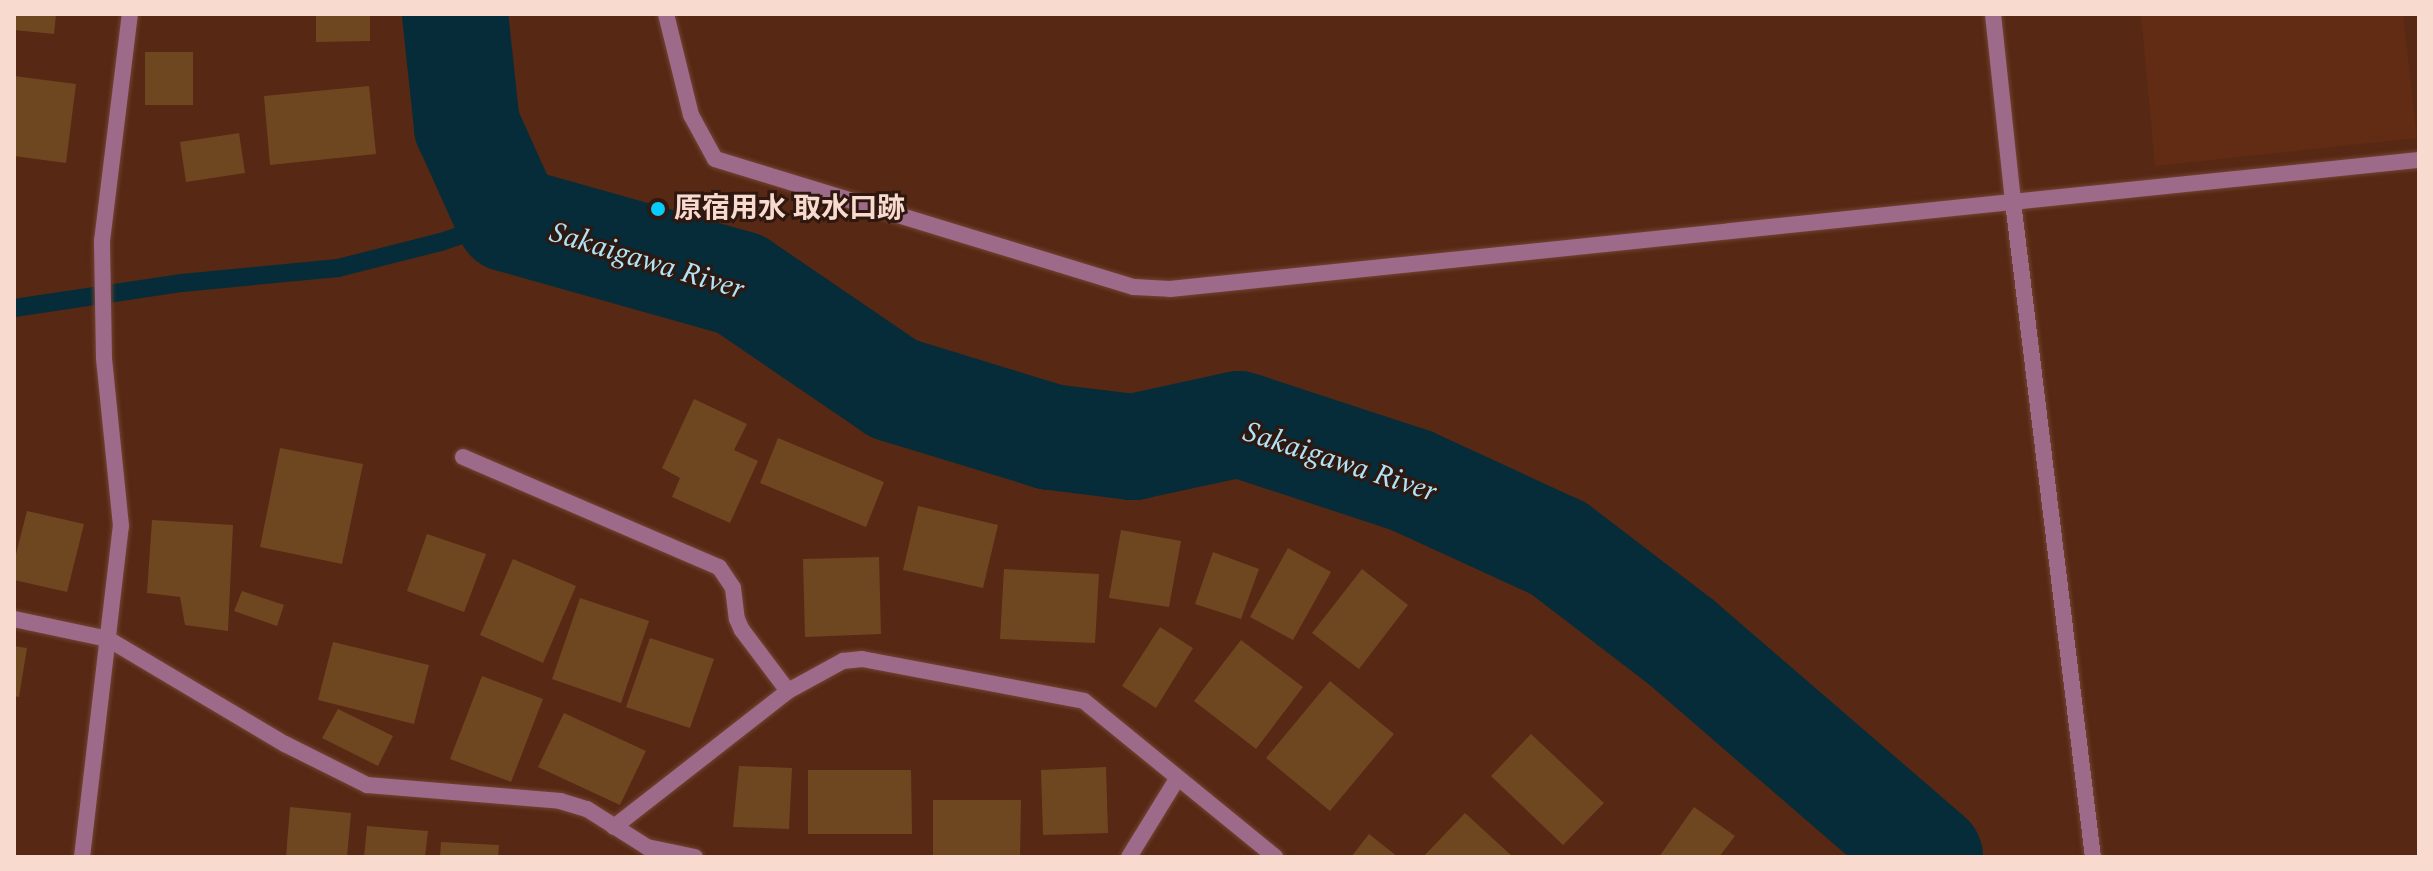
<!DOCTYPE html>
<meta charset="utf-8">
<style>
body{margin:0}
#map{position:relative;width:2433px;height:871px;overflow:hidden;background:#572814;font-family:Spectral,"Noto Sans JP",serif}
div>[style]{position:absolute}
.built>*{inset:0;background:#622c14}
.stream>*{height:18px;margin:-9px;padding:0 9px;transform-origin:9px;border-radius:9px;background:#052c38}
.river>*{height:106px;margin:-53px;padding:0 53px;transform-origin:53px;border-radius:53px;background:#052c38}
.building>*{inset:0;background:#6e4720}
.roads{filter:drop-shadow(0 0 2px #714432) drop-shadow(0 0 2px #714432)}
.service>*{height:16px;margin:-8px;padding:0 8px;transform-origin:8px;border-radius:8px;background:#9e6a8a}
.minor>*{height:16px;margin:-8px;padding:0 8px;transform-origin:8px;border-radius:8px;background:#9e6a8a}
.dots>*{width:22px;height:22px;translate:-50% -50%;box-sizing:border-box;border:4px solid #2e1810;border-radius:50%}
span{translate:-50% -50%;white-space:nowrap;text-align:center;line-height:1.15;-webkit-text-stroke:6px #2e1810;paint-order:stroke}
.poi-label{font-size:28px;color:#f9dace;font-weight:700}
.left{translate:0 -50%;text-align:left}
.water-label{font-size:30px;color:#b0e3f6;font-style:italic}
.frame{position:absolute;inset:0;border:16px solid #f9dace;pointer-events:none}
</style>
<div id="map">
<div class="built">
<i style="clip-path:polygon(2141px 14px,2403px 14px,2417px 138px,2155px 166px)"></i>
</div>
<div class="stream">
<i style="left:14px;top:308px;width:170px;rotate:-8.5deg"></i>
<i style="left:182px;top:283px;width:157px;rotate:-5.5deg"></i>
<i style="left:338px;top:268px;width:106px;rotate:-14.2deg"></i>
<i style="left:441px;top:242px;width:72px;rotate:-18.7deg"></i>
</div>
<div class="river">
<i style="left:455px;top:14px;width:113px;rotate:83.9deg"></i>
<i style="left:467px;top:126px;width:102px;rotate:65.7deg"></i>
<i style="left:509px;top:219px;width:240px;rotate:15.7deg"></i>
<i style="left:740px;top:284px;width:186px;rotate:34.3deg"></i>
<i style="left:894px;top:389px;width:164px;rotate:17deg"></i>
<i style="left:1051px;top:437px;width:83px;rotate:7deg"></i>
<i style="left:1133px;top:447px;width:108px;rotate:-12.2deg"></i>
<i style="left:1239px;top:424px;width:182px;rotate:18.2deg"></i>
<i style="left:1412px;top:481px;width:161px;rotate:24.7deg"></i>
<i style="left:1558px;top:548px;width:155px;rotate:37.4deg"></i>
<i style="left:1681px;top:642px;width:329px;rotate:40.8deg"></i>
</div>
<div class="building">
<i style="clip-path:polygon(14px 14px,56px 14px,54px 34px,14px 30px)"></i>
<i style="clip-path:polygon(316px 14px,370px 14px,370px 41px,316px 42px)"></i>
<i style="clip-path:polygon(145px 52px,193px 52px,193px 105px,145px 105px)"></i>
<i style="clip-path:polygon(14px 76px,76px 84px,66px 163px,14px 156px)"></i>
<i style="clip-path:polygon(369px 86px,376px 154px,270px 165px,264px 96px)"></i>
<i style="clip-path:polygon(239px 133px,245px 173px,186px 182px,180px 142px)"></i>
<i style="clip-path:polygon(694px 399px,747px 424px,734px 450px,758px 461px,730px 523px,672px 497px,680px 478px,662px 468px)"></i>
<i style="clip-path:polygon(778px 438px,884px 482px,866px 527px,760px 483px)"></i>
<i style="clip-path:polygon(280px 448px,363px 464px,342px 564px,260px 547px)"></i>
<i style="clip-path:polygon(918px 506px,998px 525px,983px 588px,903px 570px)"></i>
<i style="clip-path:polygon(27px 511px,84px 524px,67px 592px,14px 580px,14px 562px)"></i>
<i style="clip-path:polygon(152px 520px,233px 525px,228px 631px,185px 625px,180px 597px,147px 593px)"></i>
<i style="clip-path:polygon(1121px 530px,1181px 541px,1169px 607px,1109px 598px)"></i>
<i style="clip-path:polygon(427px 534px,486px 554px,464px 612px,407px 591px)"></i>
<i style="clip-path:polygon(1288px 548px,1331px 572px,1293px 640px,1250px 617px)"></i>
<i style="clip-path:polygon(1213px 552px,1259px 569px,1241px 619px,1195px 604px)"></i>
<i style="clip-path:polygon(879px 557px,881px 634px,805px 637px,803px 559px)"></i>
<i style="clip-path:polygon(513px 559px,576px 586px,543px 663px,480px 635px)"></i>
<i style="clip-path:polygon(1004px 569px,1099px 574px,1095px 643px,1000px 639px)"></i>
<i style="clip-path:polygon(1362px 569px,1408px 605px,1359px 669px,1312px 633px)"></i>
<i style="clip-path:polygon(242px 591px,284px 605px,277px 626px,234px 611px)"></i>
<i style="clip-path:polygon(580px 598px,649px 621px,621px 703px,552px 679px)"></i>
<i style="clip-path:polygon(1160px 627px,1193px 648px,1156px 708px,1122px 686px)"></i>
<i style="clip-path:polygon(650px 638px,714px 659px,690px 728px,626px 707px)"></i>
<i style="clip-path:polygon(1241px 640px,1303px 687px,1256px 749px,1194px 701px)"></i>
<i style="clip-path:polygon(333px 642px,429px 665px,414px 724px,318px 700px)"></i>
<i style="clip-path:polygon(14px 646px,27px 648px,19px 697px,14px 696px)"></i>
<i style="clip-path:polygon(482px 676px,543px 699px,511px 782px,450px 759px)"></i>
<i style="clip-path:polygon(1330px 681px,1394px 734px,1330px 811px,1266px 758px)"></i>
<i style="clip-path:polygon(338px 709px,393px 736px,378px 766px,322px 738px)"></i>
<i style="clip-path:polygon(564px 713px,646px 751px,620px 805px,538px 767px)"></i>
<i style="clip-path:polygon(1531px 734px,1604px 803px,1563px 845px,1491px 776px)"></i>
<i style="clip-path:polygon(739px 766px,792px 768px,789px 829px,733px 827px)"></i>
<i style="clip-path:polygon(1106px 767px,1108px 833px,1043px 835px,1041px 770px)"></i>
<i style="clip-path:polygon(808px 770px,911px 770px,912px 834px,808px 834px)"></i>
<i style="clip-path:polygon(933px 800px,1021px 800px,1020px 857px,933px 857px)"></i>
<i style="clip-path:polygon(290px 807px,351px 813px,347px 857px,286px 857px)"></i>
<i style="clip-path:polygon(1694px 807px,1735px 836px,1719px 857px,1659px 857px)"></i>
<i style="clip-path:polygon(1465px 813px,1513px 857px,1423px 857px)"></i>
<i style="clip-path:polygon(367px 826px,428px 831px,425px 857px,364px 857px)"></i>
<i style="clip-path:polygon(1369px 834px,1398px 857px,1351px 857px)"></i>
<i style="clip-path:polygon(441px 842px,499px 845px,498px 857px,440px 857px)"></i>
</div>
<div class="roads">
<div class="service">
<i style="left:666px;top:14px;width:104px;rotate:76.1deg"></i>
<i style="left:691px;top:115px;width:50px;rotate:61.4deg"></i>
<i style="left:715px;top:159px;width:438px;rotate:17deg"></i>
<i style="left:1134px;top:287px;width:36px;rotate:3deg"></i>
<i style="left:1170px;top:289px;width:1256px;rotate:-5.9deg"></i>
<i style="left:1993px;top:14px;width:189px;rotate:83.9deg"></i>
<i style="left:2013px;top:202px;width:660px;rotate:83.04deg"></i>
<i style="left:463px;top:457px;width:279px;rotate:23.3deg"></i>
<i style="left:719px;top:567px;width:25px;rotate:56deg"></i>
<i style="left:733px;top:588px;width:31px;rotate:83deg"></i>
<i style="left:737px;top:619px;width:12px;rotate:66deg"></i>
<i style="left:742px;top:630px;width:76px;rotate:53deg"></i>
<i style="left:14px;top:619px;width:96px;rotate:12deg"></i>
<i style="left:108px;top:639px;width:206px;rotate:30.7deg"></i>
<i style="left:285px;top:744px;width:92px;rotate:26.6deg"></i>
<i style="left:367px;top:785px;width:194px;rotate:4.7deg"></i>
<i style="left:560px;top:801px;width:28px;rotate:17deg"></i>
<i style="left:587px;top:809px;width:71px;rotate:32.3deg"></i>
<i style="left:647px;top:847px;width:49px;rotate:11.8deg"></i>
<i style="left:614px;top:827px;width:221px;rotate:-38deg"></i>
<i style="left:788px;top:691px;width:63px;rotate:-28.6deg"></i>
<i style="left:843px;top:661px;width:19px;rotate:-6deg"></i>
<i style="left:862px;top:659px;width:226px;rotate:10.7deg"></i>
<i style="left:1084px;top:701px;width:247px;rotate:39.2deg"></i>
<i style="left:1129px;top:857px;width:92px;rotate:-58.4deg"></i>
</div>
<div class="minor">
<i style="left:82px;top:857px;width:333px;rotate:-83.3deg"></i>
<i style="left:121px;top:526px;width:169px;rotate:-95.8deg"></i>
<i style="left:104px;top:358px;width:117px;rotate:-91deg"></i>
<i style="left:102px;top:241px;width:229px;rotate:-83deg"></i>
</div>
</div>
<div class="dots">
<i style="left:658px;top:209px;background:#07cbf9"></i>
</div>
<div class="poi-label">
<span class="left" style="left:674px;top:209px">原宿用水 取水口跡</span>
</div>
<div class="water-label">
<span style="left:647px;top:261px;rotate:17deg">Sakaigawa River</span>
<span style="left:1340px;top:462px;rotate:18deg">Sakaigawa River</span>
</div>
<div class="frame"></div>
</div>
